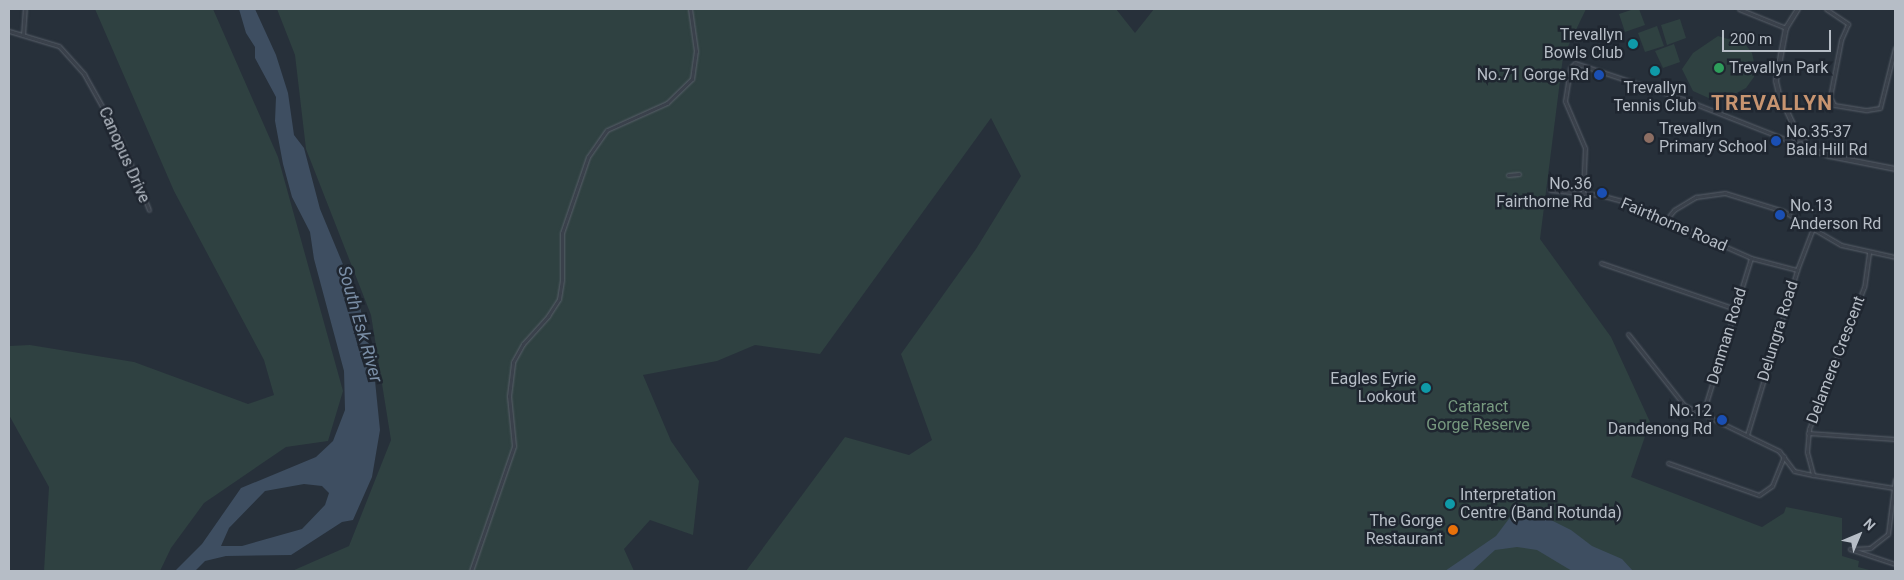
<!DOCTYPE html>
<style>
body{margin:0}
#map{position:relative;width:1904px;height:580px;overflow:hidden;background:#27303a;font-family:Roboto,sans-serif}
div>[style]{position:absolute}
.green>*{inset:0;background:#2f4141}
.water>*{inset:0;background:#3e4e61}
.roads{filter:drop-shadow(0 0 1px #585f69) drop-shadow(0 0 1px #585f69)}
.minor>*{height:3px;margin:-1.5px;padding:0 1.5px;transform-origin:1.5px;border-radius:1.5px;background:#3a414b}
.tertiary>*{height:4px;margin:-2px;padding:0 2px;transform-origin:2px;border-radius:2px;background:#3a414b}
.tertiary>.ring{margin:-2px;padding:0;box-sizing:content-box;background:none;border:4px solid #3a414b;border-radius:50%}
.dots>*{width:14px;height:14px;translate:-50% -50%;box-sizing:border-box;border:2px solid #1f2630;border-radius:50%}
span{translate:-50% -50%;white-space:nowrap;text-align:center;line-height:1.15;-webkit-text-stroke:5px #1f2630;paint-order:stroke}
.poi-label{font-size:16px;color:#b6bdc6}
.right{translate:-100% -50%;text-align:right}
.left{translate:0 -50%;text-align:left}
.street-label{font-size:16px;color:#b6bdc6}
.park-label{font-size:16px;color:#77997f}
.water-label{font-size:18px;color:#7a8ea6;font-style:italic}
.district-label{font-size:21px;color:#c79470;font-weight:700;letter-spacing:1px}
.frame{position:absolute;inset:0;border:10px solid #b6bdc6;pointer-events:none}
.north{position:absolute;left:1834px;top:510px;width:50px;height:50px;-webkit-text-stroke:4px #1f2630;paint-order:stroke;rotate:45deg;font-size:14px;font-weight:700;line-height:20px;text-align:center;color:#b6bdc6}
.north::after{content:'';display:block;margin:auto;width:18px;height:22px;background:#b6bdc6;clip-path:polygon(50% 0,100% 100%,50% 72%,0 100%)}
.scale{position:absolute;left:1722px;top:30px;width:109px;height:22px;box-sizing:border-box;border:2px solid #b6bdc6;border-top:0;padding-left:6px;font-size:15px;line-height:18px;white-space:nowrap;color:#b6bdc6;-webkit-text-stroke:4px #1f2630;paint-order:stroke}
</style>
<div id="map">
<div class="green">
<i style="clip-path:polygon(95px 9px,213px 9px,278px 157px,343px 391px,328px 441px,286px 447px,204px 503px,171px 548px,160px 571px,44px 571px,49px 487px,9px 415px,9px 346px,30px 345px,134px 362px,248px 404px,274px 395px,264px 360px,174px 191px)"></i>
<i style="clip-path:polygon(277px 9px,1116px 9px,1135px 33px,1154px 9px,1586px 9px,1563px 57px,1540px 239px,1611px 337px,1650px 422px,1631px 477px,1762px 527px,1784px 513px,1786px 507px,1842px 518px,1842px 556px,1859px 561px,1858px 567px,1873px 571px,746px 571px,845px 437px,909px 455px,932px 440px,901px 354px,976px 249px,1021px 176px,991px 118px,820px 354px,755px 345px,717px 361px,643px 375px,671px 441px,699px 481px,693px 535px,650px 520px,624px 549px,634px 571px,292px 571px,349px 546px,391px 440px,371px 315px,306px 149px,295px 55px)"></i>
<i style="clip-path:polygon(1634px 9px,1639px 9px,1645px 25px,1625px 32px,1619px 14px)"></i>
<i style="clip-path:polygon(1680px 19px,1686px 38px,1667px 45px,1661px 25px)"></i>
<i style="clip-path:polygon(1657px 26px,1664px 46px,1645px 52px,1638px 33px)"></i>
<i style="clip-path:polygon(1718px 36px,1745px 44px,1752px 53px,1755px 67px,1754px 77px,1746px 88px,1725px 99px,1713px 100px,1693px 91px,1682px 69px,1693px 53px)"></i>
<i style="clip-path:polygon(1674px 44px,1680px 62px,1663px 68px,1655px 51px)"></i>
</div>
<div class="water">
<i style="clip-path:polygon(evenodd,239px 9px,255px 9px,276px 55px,288px 93px,294px 135px,304px 148px,320px 209px,359px 303px,373px 361px,380px 430px,372px 477px,353px 520px,342px 522px,291px 555px,226px 556px,205px 561px,195px 571px,175px 571px,202px 544px,241px 488px,316px 457px,333px 441px,345px 410px,344px 371px,314px 259px,310px 232px,292px 197px,283px 164px,275px 121px,276px 97px,255px 58px,255px 47px,246px 33px,239px 9px,304px 484px,322px 486px,329px 493px,325px 505px,302px 529px,242px 546px,221px 546px,229px 528px,265px 491px,304px 484px)"></i>
<i style="clip-path:polygon(1520px 510px,1541px 515px,1571px 530px,1592px 546px,1622px 559px,1633px 571px,1572px 571px,1537px 550px,1517px 547px,1495px 550px,1472px 571px,1445px 571px,1496px 536px,1514px 512px)"></i>
</div>
<div class="roads">
<div class="minor">
<i style="left:1739px;top:9px;width:51px;rotate:22deg"></i>
<i style="left:1826px;top:9px;width:27px;rotate:34deg"></i>
<i style="left:1848px;top:24px;width:17px;rotate:114deg"></i>
<i style="left:1841px;top:40px;width:58px;rotate:100.9deg"></i>
<i style="left:1830px;top:97px;width:9px;rotate:63deg"></i>
<i style="left:1834px;top:105px;width:33px;rotate:9deg"></i>
<i style="left:1867px;top:110px;width:13px;rotate:-9deg"></i>
<i style="left:1880px;top:108px;width:62px;rotate:-76deg"></i>
<i style="left:9px;top:31px;width:52px;rotate:16.7deg"></i>
<i style="left:59px;top:46px;width:38px;rotate:48deg"></i>
<i style="left:84px;top:74px;width:78px;rotate:60.8deg"></i>
<i style="left:122px;top:142px;width:73px;rotate:68.3deg"></i>
<i style="left:23px;top:35px;width:26px;rotate:-86deg"></i>
<i style="left:1508px;top:175px;width:11px;rotate:-5deg"></i>
<i style="left:1550px;top:190px;width:50px;rotate:5.7deg"></i>
<i style="left:1600px;top:195px;width:23px;rotate:15deg"></i>
<i style="left:1622px;top:201px;width:141px;rotate:23.8deg"></i>
<i style="left:1751px;top:258px;width:48px;rotate:14.6deg"></i>
<i style="left:1583px;top:193px;width:45px;rotate:-87.5deg"></i>
<i style="left:1585px;top:148px;width:51px;rotate:-113.1deg"></i>
<i style="left:1565px;top:101px;width:33px;rotate:-81deg"></i>
<i style="left:1570px;top:68px;width:7px;rotate:-45deg"></i>
<i style="left:1575px;top:63px;width:114px;rotate:18.4deg"></i>
<i style="left:1683px;top:99px;width:120px;rotate:21.4deg"></i>
<i style="left:1666px;top:220px;width:13px;rotate:-51deg"></i>
<i style="left:1674px;top:210px;width:26px;rotate:-31deg"></i>
<i style="left:1696px;top:197px;width:29px;rotate:-8deg"></i>
<i style="left:1725px;top:193px;width:61px;rotate:17.2deg"></i>
<i style="left:1783px;top:211px;width:67px;rotate:30.4deg"></i>
<i style="left:1841px;top:245px;width:55px;rotate:12.5deg"></i>
<i style="left:1869px;top:253px;width:34px;rotate:98deg"></i>
<i style="left:1864px;top:287px;width:152px;rotate:111.2deg"></i>
<i style="left:1809px;top:429px;width:23px;rotate:95deg"></i>
<i style="left:1807px;top:452px;width:24px;rotate:75deg"></i>
<i style="left:1813px;top:475px;width:82px;rotate:9.1deg"></i>
<i style="left:1601px;top:263px;width:142px;rotate:18.9deg"></i>
<i style="left:1628px;top:334px;width:90px;rotate:51.7deg"></i>
<i style="left:1684px;top:405px;width:106px;rotate:25.8deg"></i>
<i style="left:1779px;top:451px;width:25px;rotate:53deg"></i>
<i style="left:1794px;top:471px;width:19px;rotate:12deg"></i>
<i style="left:1703px;top:413px;width:162px;rotate:-72.8deg"></i>
<i style="left:1808px;top:433px;width:87px;rotate:3.9deg"></i>
<i style="left:1747px;top:435px;width:172px;rotate:-73.1deg"></i>
<i style="left:1797px;top:270px;width:45px;rotate:-69.1deg"></i>
<i style="left:1668px;top:463px;width:96px;rotate:19.4deg"></i>
<i style="left:1759px;top:495px;width:16px;rotate:-35deg"></i>
<i style="left:1772px;top:486px;width:32px;rotate:-68deg"></i>
<i style="left:1850px;top:549px;width:20px;rotate:-3deg"></i>
<i style="left:1870px;top:548px;width:23px;rotate:-38deg"></i>
<i style="left:1888px;top:534px;width:55px;rotate:-82.7deg"></i>
<i style="left:1850px;top:549px;width:47px;rotate:18.4deg"></i>
<i style="left:471px;top:571px;width:132px;rotate:-71deg"></i>
<i style="left:514px;top:446px;width:50px;rotate:-95.7deg"></i>
<i style="left:509px;top:396px;width:34px;rotate:-83deg"></i>
<i style="left:513px;top:362px;width:21px;rotate:-61deg"></i>
<i style="left:523px;top:344px;width:38px;rotate:-48deg"></i>
<i style="left:548px;top:316px;width:20px;rotate:-57deg"></i>
<i style="left:559px;top:299px;width:20px;rotate:-81deg"></i>
<i style="left:562px;top:279px;width:46px;rotate:-90deg"></i>
<i style="left:562px;top:233px;width:80px;rotate:-71.1deg"></i>
<i style="left:588px;top:157px;width:33px;rotate:-55deg"></i>
<i style="left:607px;top:130px;width:66px;rotate:-24.2deg"></i>
<i style="left:667px;top:103px;width:35px;rotate:-44deg"></i>
<i style="left:692px;top:79px;width:28px;rotate:-82deg"></i>
<i style="left:696px;top:51px;width:42px;rotate:-98.1deg"></i>
</div>
<div class="tertiary">
<i style="left:1798px;top:9px;width:22px;rotate:122deg"></i>
<i style="left:1786px;top:28px;width:54px;rotate:100.7deg"></i>
<i style="left:1776px;top:81px;width:13px;rotate:77deg"></i>
<i style="left:1779px;top:94px;width:50px;rotate:65deg"></i>
<i class="ring" style="left:1794.5px;top:138.5px;width:7px;height:7px"></i>
<i style="left:1804px;top:147px;width:27px;rotate:20deg"></i>
<i style="left:1829px;top:156px;width:67px;rotate:11.1deg"></i>
</div>
</div>
<div class="dots">
<i style="left:1633px;top:44px;background:#0f9aa8"></i>
<i style="left:1719px;top:68px;background:#2e9e5b"></i>
<i style="left:1655px;top:71px;background:#0f9aa8"></i>
<i style="left:1599px;top:75px;background:#1a4fb4"></i>
<i style="left:1649px;top:138px;background:#8d6e63"></i>
<i style="left:1776px;top:141px;background:#1a4fb4"></i>
<i style="left:1602px;top:193px;background:#1a4fb4"></i>
<i style="left:1780px;top:215px;background:#1a4fb4"></i>
<i style="left:1426px;top:388px;background:#0f9aa8"></i>
<i style="left:1722px;top:420px;background:#1a4fb4"></i>
<i style="left:1450px;top:504px;background:#0f9aa8"></i>
<i style="left:1453px;top:530px;background:#e8710a"></i>
</div>
<div class="poi-label">
<span class="right" style="left:1623px;top:44px">Trevallyn<br>Bowls Club</span>
<span class="left" style="left:1729px;top:68px">Trevallyn Park</span>
<span class="right" style="left:1589px;top:75px">No.71 Gorge Rd</span>
<span style="left:1655px;top:97px">Trevallyn<br>Tennis Club</span>
<span class="left" style="left:1659px;top:138px">Trevallyn<br>Primary School</span>
<span class="left" style="left:1786px;top:141px">No.35-37<br>Bald Hill Rd</span>
<span class="right" style="left:1592px;top:193px">No.36<br>Fairthorne Rd</span>
<span class="left" style="left:1790px;top:215px">No.13<br>Anderson Rd</span>
<span class="right" style="left:1416px;top:388px">Eagles Eyrie<br>Lookout</span>
<span class="right" style="left:1712px;top:420px">No.12<br>Dandenong Rd</span>
<span class="left" style="left:1460px;top:504px">Interpretation<br>Centre (Band Rotunda)</span>
<span class="right" style="left:1443px;top:530px">The Gorge<br>Restaurant</span>
</div>
<div class="street-label">
<span style="left:124px;top:155px;rotate:66deg">Canopus Drive</span>
<span style="left:1674px;top:225px;rotate:23deg">Fairthorne Road</span>
<span style="left:1778px;top:331px;rotate:-73deg">Delungra Road</span>
<span style="left:1727px;top:336px;rotate:-73deg">Denman Road</span>
<span style="left:1836px;top:360px;rotate:-69deg">Delamere Crescent</span>
</div>
<div class="park-label">
<span style="left:1478px;top:416px">Cataract<br>Gorge Reserve</span>
</div>
<div class="water-label">
<span style="left:360px;top:324px;rotate:74deg">South Esk River</span>
</div>
<div class="district-label">
<span style="left:1772px;top:103px">TREVALLYN</span>
</div>
<div class="frame"></div>
<div class="north">N</div>
<div class="scale">200 m</div>
</div>
